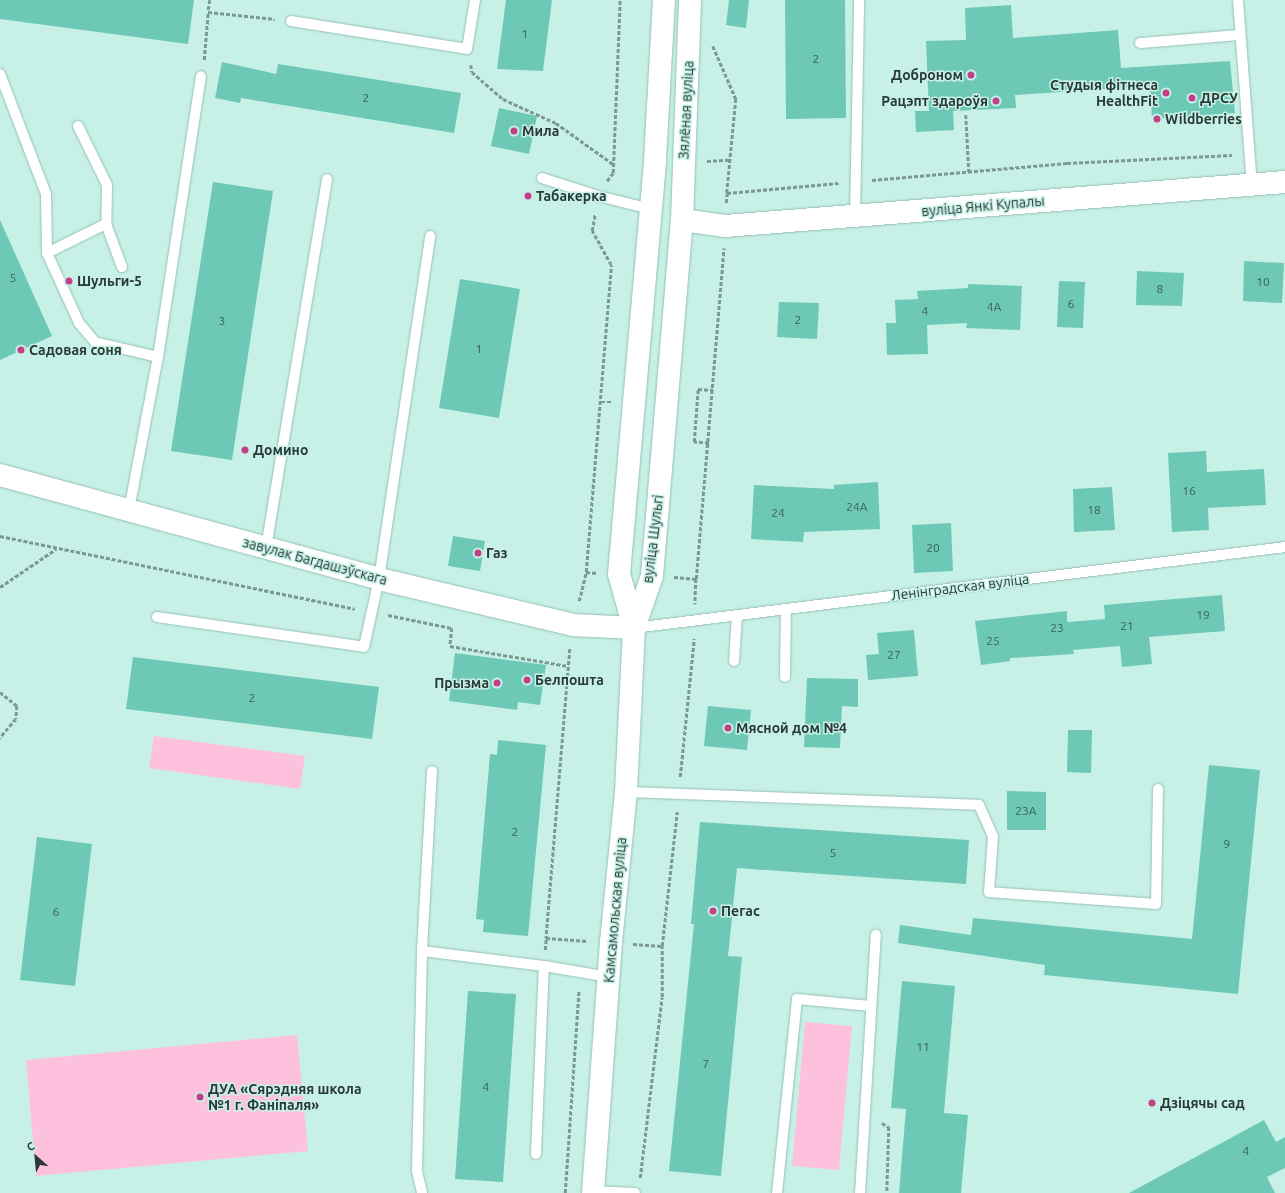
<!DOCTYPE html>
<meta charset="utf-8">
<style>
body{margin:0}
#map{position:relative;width:1285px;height:1193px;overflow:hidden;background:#c7f1e7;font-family:Ubuntu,sans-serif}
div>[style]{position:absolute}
.green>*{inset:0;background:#fec1dd}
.building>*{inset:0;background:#6ec8b6}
.path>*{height:2.5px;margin-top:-1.25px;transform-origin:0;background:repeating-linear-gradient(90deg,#7b9992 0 4px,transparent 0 6px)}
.roads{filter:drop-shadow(0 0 1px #96bfb5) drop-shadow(0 0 1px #96bfb5)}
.service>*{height:10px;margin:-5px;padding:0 5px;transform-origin:5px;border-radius:5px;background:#fff}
.tertiary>*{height:22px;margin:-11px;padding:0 11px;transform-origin:11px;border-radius:11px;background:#fff}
.secondary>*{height:22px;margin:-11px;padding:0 11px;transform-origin:11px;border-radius:11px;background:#fff}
.dots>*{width:11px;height:11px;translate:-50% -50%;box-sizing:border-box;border:2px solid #c7f1e7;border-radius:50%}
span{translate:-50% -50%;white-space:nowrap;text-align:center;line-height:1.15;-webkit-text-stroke:3px #c7f1e7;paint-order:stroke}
.number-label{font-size:12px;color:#3a5e56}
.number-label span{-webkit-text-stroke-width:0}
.poi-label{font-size:14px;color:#293a36;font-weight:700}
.right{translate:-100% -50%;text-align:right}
.left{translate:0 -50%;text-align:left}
.street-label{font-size:14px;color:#293a36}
.north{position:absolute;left:16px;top:1137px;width:40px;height:40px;-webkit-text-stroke:3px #c7f1e7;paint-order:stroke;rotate:333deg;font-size:11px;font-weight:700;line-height:16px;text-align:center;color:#293a36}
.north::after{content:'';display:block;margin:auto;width:14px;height:18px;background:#293a36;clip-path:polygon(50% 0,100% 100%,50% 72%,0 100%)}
</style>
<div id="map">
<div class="green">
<i style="clip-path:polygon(154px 736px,305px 756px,300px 789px,149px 768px)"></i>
<i style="clip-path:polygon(805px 1022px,852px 1026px,839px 1170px,792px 1166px)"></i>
<i style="clip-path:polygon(297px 1035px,308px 1151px,36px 1176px,26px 1060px)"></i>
</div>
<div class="building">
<i style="clip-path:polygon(0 0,194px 0,188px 44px,0 19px)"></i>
<i style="clip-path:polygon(506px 0,552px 0,543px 71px,497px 69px)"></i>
<i style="clip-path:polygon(729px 0,749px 0,746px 28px,726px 25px)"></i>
<i style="clip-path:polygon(785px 0,845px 0,846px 118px,786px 119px)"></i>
<i style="clip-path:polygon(1011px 5px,1013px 38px,1118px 30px,1121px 68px,1230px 61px,1235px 113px,1152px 119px,1150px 86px,1015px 95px,1016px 108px,953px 111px,954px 130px,916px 132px,915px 111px,929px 111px,926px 41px,966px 40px,965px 8px)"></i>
<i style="clip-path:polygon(222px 62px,276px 74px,278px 64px,461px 93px,454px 133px,241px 98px,240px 103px,215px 98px)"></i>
<i style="clip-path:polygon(499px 108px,537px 116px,529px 154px,491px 146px)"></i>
<i style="clip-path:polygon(213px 182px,273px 191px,232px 460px,171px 451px)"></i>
<i style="clip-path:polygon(0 220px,52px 336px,0 360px)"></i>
<i style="clip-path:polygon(1244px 261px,1284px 263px,1282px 303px,1243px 301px)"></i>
<i style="clip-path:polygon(1137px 271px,1184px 273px,1182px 306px,1136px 305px)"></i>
<i style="clip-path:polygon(460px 279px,520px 289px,499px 418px,439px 408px)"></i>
<i style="clip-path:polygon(1059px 281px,1085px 282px,1083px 328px,1057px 327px)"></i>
<i style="clip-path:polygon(968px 284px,1022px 286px,1020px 330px,966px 328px,967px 323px,927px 325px,928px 354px,887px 355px,886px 323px,896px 323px,895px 300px,918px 299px,917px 291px,968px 288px)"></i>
<i style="clip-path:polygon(779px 302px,819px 303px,817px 339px,777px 337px)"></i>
<i style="clip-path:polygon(1206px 451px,1207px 472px,1264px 469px,1266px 505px,1208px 508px,1209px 530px,1172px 532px,1168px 453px)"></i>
<i style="clip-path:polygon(878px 482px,880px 529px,804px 532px,803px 542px,751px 539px,754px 485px,834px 489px,834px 485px)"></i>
<i style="clip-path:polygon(1112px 487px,1115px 530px,1074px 532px,1073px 489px)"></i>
<i style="clip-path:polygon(951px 523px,953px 571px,914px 573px,912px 525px)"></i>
<i style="clip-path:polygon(453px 536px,485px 541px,480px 571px,448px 566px)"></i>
<i style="clip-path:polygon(1222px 595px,1225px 631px,1149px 637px,1152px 664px,1122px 667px,1120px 646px,1073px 650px,1074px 654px,1010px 658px,1010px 661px,981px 665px,975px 621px,1067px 611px,1067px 622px,1105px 619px,1104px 605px)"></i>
<i style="clip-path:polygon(914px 630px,918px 676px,868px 680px,866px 655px,879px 654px,877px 633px)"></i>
<i style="clip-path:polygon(455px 653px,546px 665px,540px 705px,518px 702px,517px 710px,449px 701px)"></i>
<i style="clip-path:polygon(133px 657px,379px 687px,372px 739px,126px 709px)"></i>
<i style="clip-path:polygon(807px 678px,858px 679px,858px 707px,842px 706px,840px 748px,804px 747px)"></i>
<i style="clip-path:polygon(708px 706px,751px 710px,747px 750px,704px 746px)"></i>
<i style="clip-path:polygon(1068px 730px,1092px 730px,1091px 773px,1067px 772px)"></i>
<i style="clip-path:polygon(498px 740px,546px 745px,528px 936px,483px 932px,484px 920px,476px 919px,490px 754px,497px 755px)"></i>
<i style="clip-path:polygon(1209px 765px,1260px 770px,1238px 994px,1044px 975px,1045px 965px,898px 943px,900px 925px,971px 935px,973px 918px,1192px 939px)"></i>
<i style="clip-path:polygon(1007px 791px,1046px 792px,1046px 830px,1007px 830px)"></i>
<i style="clip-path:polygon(700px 822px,969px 840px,966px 884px,737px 868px,728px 956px,742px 957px,721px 1176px,669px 1171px,694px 924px,691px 924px)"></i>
<i style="clip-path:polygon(37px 837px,92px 844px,75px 986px,20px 980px)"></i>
<i style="clip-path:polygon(902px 981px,955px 986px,944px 1113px,968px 1115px,961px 1193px,899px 1193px,906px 1109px,891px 1108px)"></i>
<i style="clip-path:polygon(468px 991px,516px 994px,503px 1182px,455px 1179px)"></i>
<i style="clip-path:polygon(1264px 1120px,1276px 1142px,1285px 1137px,1285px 1168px,1267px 1177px,1275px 1193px,1129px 1193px)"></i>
</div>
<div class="path">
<i style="left:210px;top:0;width:12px;rotate:99deg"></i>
<i style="left:208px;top:12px;width:67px;rotate:6deg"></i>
<i style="left:713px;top:46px;width:58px;rotate:66.5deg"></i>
<i style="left:736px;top:99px;width:94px;rotate:95.5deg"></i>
<i style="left:727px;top:193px;width:112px;rotate:-5.1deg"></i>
<i style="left:204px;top:60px;width:48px;rotate:-85.2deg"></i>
<i style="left:471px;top:65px;width:7px;rotate:82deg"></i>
<i style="left:472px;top:72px;width:41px;rotate:41.1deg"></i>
<i style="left:503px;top:99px;width:58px;rotate:24.4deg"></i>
<i style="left:556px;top:123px;width:70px;rotate:35.7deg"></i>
<i style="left:966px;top:115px;width:57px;rotate:87deg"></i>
<i style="left:707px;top:161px;width:22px;rotate:-3deg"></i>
<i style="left:872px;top:180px;width:196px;rotate:-5deg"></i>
<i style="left:1067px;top:163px;width:165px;rotate:-2.8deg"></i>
<i style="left:607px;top:181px;width:10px;rotate:-53deg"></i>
<i style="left:613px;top:173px;width:173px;rotate:-87.7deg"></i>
<i style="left:726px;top:203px;width:10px;rotate:-84deg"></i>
<i style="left:601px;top:402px;width:10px"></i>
<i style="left:709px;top:443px;width:15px;rotate:-176deg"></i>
<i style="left:694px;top:442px;width:53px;rotate:-85.7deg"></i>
<i style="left:698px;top:389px;width:15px;rotate:4deg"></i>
<i style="left:0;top:536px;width:362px;rotate:11.6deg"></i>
<i style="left:586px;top:572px;width:11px;rotate:5deg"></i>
<i style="left:674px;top:577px;width:22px;rotate:5deg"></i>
<i style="left:696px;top:579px;width:25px;rotate:92deg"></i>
<i style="left:696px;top:579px;width:332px;rotate:-85.2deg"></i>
<i style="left:0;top:587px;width:68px;rotate:-34.2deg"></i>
<i style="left:579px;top:601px;width:30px;rotate:-76deg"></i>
<i style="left:586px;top:572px;width:308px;rotate:-85.3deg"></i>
<i style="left:611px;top:265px;width:39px;rotate:-119deg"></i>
<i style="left:592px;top:231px;width:17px;rotate:-80deg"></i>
<i style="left:388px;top:615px;width:65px;rotate:11.5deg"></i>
<i style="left:452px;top:628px;width:18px;rotate:96deg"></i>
<i style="left:450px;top:646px;width:120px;rotate:9.6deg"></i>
<i style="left:570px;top:649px;width:290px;rotate:94.7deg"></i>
<i style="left:546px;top:938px;width:42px;rotate:4.1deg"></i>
<i style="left:0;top:692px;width:22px;rotate:39deg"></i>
<i style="left:17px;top:706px;width:13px;rotate:94deg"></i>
<i style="left:16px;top:719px;width:25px;rotate:130deg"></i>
<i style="left:680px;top:777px;width:139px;rotate:-84.2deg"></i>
<i style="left:633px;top:944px;width:29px;rotate:4deg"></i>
<i style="left:662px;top:946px;width:135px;rotate:-83.6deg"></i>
<i style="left:545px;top:950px;width:12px;rotate:-85deg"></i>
<i style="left:882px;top:1123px;width:8px;rotate:30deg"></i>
<i style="left:889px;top:1127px;width:66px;rotate:91.7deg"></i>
<i style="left:640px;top:1178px;width:182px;rotate:-83.1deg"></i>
<i style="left:662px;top:997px;width:51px;rotate:-90deg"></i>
<i style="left:565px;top:1193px;width:203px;rotate:-86.1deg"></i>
</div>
<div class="roads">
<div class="service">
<i style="left:1238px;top:0;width:186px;rotate:85.7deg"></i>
<i style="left:291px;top:21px;width:178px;rotate:9deg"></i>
<i style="left:467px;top:49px;width:50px;rotate:-80.7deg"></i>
<i style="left:1140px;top:43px;width:100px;rotate:-4.6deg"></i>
<i style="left:0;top:74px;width:129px;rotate:69deg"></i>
<i style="left:46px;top:194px;width:59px;rotate:89deg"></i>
<i style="left:47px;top:253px;width:77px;rotate:65.4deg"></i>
<i style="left:79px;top:323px;width:25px;rotate:50deg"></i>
<i style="left:95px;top:342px;width:65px;rotate:13.4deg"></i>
<i style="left:78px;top:126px;width:66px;rotate:63.8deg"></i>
<i style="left:107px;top:185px;width:39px;rotate:91deg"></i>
<i style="left:106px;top:224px;width:46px;rotate:69.6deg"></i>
<i style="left:542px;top:178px;width:59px;rotate:17.8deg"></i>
<i style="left:598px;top:196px;width:55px;rotate:13.8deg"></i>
<i style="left:855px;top:217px;width:217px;rotate:-88.9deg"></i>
<i style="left:47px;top:253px;width:66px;rotate:-26.2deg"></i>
<i style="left:129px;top:510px;width:156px;rotate:-79.3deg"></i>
<i style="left:158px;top:357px;width:284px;rotate:-81.3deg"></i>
<i style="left:266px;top:548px;width:374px;rotate:-80.6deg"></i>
<i style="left:157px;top:617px;width:209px;rotate:8.2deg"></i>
<i style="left:364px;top:647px;width:70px;rotate:-77.6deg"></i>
<i style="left:379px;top:579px;width:347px;rotate:-81.5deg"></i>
<i style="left:634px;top:628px;width:656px;rotate:-7.09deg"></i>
<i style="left:734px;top:661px;width:46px;rotate:-86.3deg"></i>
<i style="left:785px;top:677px;width:68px;rotate:-89.2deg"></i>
<i style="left:432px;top:771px;width:180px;rotate:93.2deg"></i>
<i style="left:422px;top:951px;width:123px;rotate:7deg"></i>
<i style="left:544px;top:966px;width:66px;rotate:9.6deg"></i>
<i style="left:626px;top:792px;width:353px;rotate:2.1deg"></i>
<i style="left:979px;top:805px;width:35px;rotate:66deg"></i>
<i style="left:993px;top:837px;width:55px;rotate:94.2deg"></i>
<i style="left:989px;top:892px;width:167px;rotate:4.1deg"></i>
<i style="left:1156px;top:904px;width:115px;rotate:-89deg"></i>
<i style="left:422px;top:951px;width:220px;rotate:91.3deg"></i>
<i style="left:417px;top:1171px;width:23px;rotate:77deg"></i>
<i style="left:536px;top:1154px;width:188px;rotate:-87.6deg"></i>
<i style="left:593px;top:1191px;width:42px;rotate:2.7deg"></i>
<i style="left:777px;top:1193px;width:195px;rotate:-84.1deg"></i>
<i style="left:797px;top:999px;width:74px;rotate:5.4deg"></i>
<i style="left:860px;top:1193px;width:259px;rotate:-86.5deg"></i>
</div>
<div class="tertiary">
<i style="left:682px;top:220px;width:43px;rotate:7.9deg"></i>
<i style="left:725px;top:226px;width:562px;rotate:-4.49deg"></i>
<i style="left:0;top:475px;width:393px;rotate:15.3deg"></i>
<i style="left:379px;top:579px;width:199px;rotate:13.3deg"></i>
<i style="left:573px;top:625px;width:61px;rotate:2.8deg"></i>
</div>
<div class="secondary">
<i style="left:634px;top:628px;width:56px;rotate:-105.5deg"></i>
<i style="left:619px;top:574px;width:416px;rotate:-85deg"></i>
<i style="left:655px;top:160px;width:160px;rotate:-86.8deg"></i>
<i style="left:593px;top:1193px;width:252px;rotate:-85.9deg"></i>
<i style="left:611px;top:942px;width:151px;rotate:-84.3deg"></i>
<i style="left:626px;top:792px;width:164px;rotate:-87.2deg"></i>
<i style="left:634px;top:628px;width:55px;rotate:-70.9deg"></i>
<i style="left:652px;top:576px;width:357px;rotate:-85.2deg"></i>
<i style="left:682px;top:220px;width:220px;rotate:-87.9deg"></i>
</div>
</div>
<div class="dots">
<i style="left:971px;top:75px;background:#c24089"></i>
<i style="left:1166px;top:93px;background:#c24089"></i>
<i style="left:1192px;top:98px;background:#c24089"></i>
<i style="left:996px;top:101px;background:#c24089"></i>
<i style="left:1157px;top:119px;background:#c24089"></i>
<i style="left:514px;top:131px;background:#c24089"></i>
<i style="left:528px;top:196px;background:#c24089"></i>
<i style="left:69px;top:281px;background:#c24089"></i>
<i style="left:21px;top:350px;background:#c24089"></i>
<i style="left:245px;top:450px;background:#c24089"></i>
<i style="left:478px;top:553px;background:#c24089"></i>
<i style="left:527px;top:680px;background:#c24089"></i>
<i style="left:497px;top:683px;background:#c24089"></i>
<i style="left:728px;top:728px;background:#c24089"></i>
<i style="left:713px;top:911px;background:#c24089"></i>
<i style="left:200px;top:1097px;background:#c24089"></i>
<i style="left:1152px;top:1103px;background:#c24089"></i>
</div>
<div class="number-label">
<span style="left:525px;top:34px">1</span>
<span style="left:816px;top:59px">2</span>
<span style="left:366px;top:98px">2</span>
<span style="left:13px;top:278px">5</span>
<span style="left:1263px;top:282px">10</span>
<span style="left:1160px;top:289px">8</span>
<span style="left:1071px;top:304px">6</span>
<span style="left:994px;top:307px">4А</span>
<span style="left:925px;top:311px">4</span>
<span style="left:798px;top:320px">2</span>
<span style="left:222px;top:321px">3</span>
<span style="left:479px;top:349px">1</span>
<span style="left:1189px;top:491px">16</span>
<span style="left:857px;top:507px">24А</span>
<span style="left:1094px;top:510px">18</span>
<span style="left:778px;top:513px">24</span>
<span style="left:933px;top:548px">20</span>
<span style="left:1203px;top:615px">19</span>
<span style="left:1127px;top:626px">21</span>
<span style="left:1057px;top:628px">23</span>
<span style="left:993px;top:641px">25</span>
<span style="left:894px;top:655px">27</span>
<span style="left:252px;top:698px">2</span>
<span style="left:1026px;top:811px">23А</span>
<span style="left:515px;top:832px">2</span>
<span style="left:1227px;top:844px">9</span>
<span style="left:833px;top:853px">5</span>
<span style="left:56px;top:912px">6</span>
<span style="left:923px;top:1047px">11</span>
<span style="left:706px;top:1064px">7</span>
<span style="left:486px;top:1087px">4</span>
<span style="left:1246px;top:1151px">4</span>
</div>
<div class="poi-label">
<span class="right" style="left:963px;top:75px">Доброном</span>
<span class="right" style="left:1158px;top:93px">Студыя фітнеса<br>HealthFit</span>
<span class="left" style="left:1200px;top:98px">ДРСУ</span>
<span class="right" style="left:988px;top:101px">Рацэпт здароўя</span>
<span class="left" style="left:1165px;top:119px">Wildberries</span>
<span class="left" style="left:522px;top:131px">Мила</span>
<span class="left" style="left:536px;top:196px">Табакерка</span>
<span class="left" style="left:77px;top:281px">Шульги-5</span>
<span class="left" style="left:29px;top:350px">Садовая соня</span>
<span class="left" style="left:253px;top:450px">Домино</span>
<span class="left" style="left:486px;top:553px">Газ</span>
<span class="left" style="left:535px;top:680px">Белпошта</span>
<span class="right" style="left:489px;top:683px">Прызма</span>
<span class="left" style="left:736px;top:728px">Мясной дом №4</span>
<span class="left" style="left:721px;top:911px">Пегас</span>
<span class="left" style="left:208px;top:1097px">ДУА «Сярэдняя школа<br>№1 г. Фаніпаля»</span>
<span class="left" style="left:1160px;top:1103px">Дзіцячы сад</span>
</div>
<div class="street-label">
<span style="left:686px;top:110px;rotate:-87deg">Зялёная вуліца</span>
<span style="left:983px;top:206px;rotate:-5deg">вуліца Янкі Купалы</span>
<span style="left:653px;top:539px;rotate:-83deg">вуліца Шульгі</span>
<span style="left:315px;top:561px;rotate:15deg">завулак Багдашэўскага</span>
<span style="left:960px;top:587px;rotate:-7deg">Ленінградская вуліца</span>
<span style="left:615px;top:910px;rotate:-85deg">Камсамольская вуліца</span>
</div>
<div class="north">С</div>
</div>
